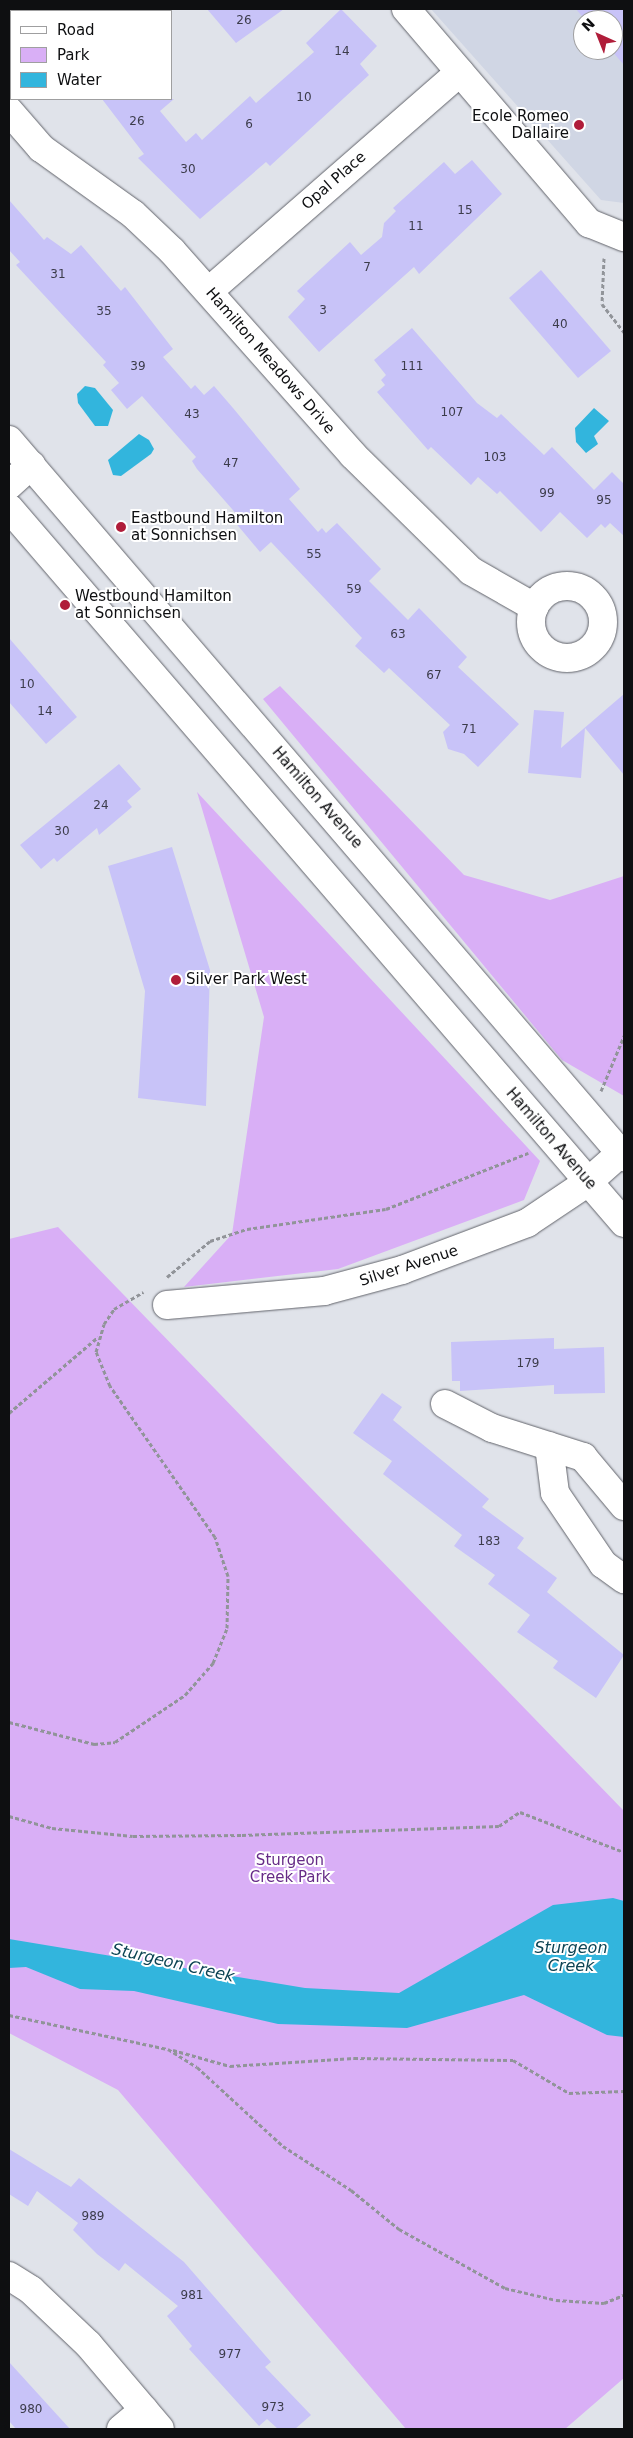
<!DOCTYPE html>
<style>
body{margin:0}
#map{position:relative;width:633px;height:2438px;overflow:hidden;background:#e0e3ea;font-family:"DejaVu Sans",sans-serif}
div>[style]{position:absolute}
.built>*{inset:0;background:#d0d6e4}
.green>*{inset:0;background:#d9aff6}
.water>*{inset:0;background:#32b5dd}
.building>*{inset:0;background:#c8c3f8}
.path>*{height:3px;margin-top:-1.5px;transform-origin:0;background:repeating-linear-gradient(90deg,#919499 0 4px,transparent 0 6.5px)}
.roads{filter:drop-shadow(0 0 1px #62646b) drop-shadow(0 0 1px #62646b)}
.minor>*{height:28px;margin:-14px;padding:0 14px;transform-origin:14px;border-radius:14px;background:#fff}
.minor>.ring{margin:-14px;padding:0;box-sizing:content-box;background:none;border:28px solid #fff;border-radius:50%}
.dots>*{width:14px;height:14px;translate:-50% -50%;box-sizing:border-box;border:2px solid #fff;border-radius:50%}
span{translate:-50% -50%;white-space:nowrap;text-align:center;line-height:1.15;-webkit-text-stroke:4px #fff;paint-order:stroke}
.number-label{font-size:12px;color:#3c3c4b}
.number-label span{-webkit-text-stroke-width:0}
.poi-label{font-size:15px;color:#0e0f11}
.right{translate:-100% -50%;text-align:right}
.left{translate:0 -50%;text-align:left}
.street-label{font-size:15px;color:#0e0f11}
.park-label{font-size:15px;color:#662b87}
.water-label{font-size:16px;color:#0d4454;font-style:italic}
.frame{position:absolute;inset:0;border:10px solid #0e0f11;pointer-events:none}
.legend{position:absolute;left:10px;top:10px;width:162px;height:90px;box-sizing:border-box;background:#fff;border:1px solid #9f9fa0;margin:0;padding:6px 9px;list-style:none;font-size:15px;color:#0e0f11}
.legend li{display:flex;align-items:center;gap:10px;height:25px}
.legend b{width:25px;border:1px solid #9f9fa0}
.north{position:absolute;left:573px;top:10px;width:50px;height:50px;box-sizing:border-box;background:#fff;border:1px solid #9f9fa0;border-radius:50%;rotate:316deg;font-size:14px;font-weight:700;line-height:20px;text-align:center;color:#0e0f11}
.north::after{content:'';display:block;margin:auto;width:18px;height:22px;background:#b01d3a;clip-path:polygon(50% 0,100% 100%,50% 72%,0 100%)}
</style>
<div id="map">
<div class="built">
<i style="clip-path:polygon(evenodd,431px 9px,624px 9px,624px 203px,601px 200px,431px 9px,583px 20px,613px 20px,613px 50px,583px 50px,583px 20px)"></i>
</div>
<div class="green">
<i style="clip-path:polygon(280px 686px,464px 875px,550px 900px,624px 876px,624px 1096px,562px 1060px,263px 699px)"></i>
<i style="clip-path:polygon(197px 792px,540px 1161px,524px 1200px,338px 1269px,184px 1287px,232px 1234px,264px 1017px)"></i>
<i style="clip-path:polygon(58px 1227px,624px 1811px,624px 2378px,565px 2429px,406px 2429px,118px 2090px,9px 2033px,9px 1239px)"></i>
</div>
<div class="water">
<i style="clip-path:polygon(85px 386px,95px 388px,113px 410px,108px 426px,95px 426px,78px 403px,77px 394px)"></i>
<i style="clip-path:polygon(594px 408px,609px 421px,594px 436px,598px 444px,586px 453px,576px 442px,575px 428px)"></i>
<i style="clip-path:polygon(139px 434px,149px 440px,154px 449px,151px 454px,121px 476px,113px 475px,108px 460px)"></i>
<i style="clip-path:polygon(613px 1898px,624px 1901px,624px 2037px,607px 2035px,524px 1995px,407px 2028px,278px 2024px,134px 1991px,80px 1989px,26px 1967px,9px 1968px,9px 1939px,305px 1988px,399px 1993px,553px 1905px)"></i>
</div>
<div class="building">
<i style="clip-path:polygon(207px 9px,284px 9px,236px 43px)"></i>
<i style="clip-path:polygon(341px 9px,377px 46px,360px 64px,369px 75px,270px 166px,266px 162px,200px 219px,138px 158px,144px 154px,102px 99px,174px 99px,160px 111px,186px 142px,196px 133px,202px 140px,250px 96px,256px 103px,314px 52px,306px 43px)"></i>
<i style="clip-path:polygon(576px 9px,624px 9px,624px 65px,611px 50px,613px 20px,585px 20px)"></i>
<i style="clip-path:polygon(472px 160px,502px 194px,419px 274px,414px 267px,319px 352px,288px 317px,305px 299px,297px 291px,350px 242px,361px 255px,382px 237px,384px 223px,396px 211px,393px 208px,444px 162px,455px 174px)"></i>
<i style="clip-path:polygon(9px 200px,44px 240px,47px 237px,71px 254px,81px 245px,121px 291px,125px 287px,173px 349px,163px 357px,191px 389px,195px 385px,204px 395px,214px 386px,233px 408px,300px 489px,289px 499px,318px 532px,322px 528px,326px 533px,337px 523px,381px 569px,369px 581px,408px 620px,419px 608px,467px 657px,458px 667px,519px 724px,478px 767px,464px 754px,448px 749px,443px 732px,450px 725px,389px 668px,384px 673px,355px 646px,362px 638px,271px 542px,260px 552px,234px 521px,239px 517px,197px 469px,192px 461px,196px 457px,142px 396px,127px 409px,111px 390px,119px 383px,103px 365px,106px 362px,16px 265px,20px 262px,9px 250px)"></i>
<i style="clip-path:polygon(541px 270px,611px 351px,578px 378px,509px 298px)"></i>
<i style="clip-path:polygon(412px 328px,477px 403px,497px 418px,501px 414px,544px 455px,552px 447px,594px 490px,612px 472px,624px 484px,624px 536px,610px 523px,605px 528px,601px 524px,587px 538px,560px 512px,541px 532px,500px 491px,497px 494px,478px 477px,471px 485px,431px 447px,428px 450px,377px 392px,385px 385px,381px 380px,386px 375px,374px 360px)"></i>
<i style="clip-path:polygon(9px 638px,77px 717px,46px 744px,9px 702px)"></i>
<i style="clip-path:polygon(624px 694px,624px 775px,585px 728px,581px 778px,528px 773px,534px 710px,564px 712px,561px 748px)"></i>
<i style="clip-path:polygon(119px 764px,141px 789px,127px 801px,132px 807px,99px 835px,97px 828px,57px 862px,54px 858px,41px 869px,20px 845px)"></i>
<i style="clip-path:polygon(172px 847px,210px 970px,206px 1106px,138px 1098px,145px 991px,108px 866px)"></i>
<i style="clip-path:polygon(554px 1338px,554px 1349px,604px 1347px,605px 1393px,554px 1394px,554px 1385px,460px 1391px,460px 1381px,452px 1381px,451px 1342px)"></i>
<i style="clip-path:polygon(382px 1393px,402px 1407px,393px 1420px,489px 1499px,482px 1507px,524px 1538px,517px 1548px,557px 1578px,547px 1592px,624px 1655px,596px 1698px,553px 1668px,558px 1661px,517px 1632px,530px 1615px,488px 1584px,495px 1575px,454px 1546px,462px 1535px,383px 1474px,392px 1461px,353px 1433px)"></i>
<i style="clip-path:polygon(9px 2149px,71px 2187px,79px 2178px,184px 2262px,271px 2362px,265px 2367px,311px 2415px,295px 2429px,278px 2429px,267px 2419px,259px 2426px,189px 2349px,192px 2346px,167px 2316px,178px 2306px,125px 2263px,119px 2271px,97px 2254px,73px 2230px,78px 2223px,37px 2191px,28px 2206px,9px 2194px)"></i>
<i style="clip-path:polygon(9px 2362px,70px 2429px,16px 2429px,9px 2421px)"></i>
</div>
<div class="path">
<i style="left:604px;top:258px;width:46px;rotate:92.5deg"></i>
<i style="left:602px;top:304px;width:36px;rotate:52deg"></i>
<i style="left:601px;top:1091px;width:60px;rotate:-67.3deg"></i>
<i style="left:167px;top:1277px;width:56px;rotate:-39.9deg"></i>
<i style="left:210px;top:1241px;width:39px;rotate:-18deg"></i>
<i style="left:247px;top:1229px;width:140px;rotate:-8.2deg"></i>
<i style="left:386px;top:1209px;width:153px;rotate:-21.5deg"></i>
<i style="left:9px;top:1413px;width:117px;rotate:-40.5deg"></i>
<i style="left:9px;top:1722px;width:88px;rotate:14.5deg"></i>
<i style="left:94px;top:1744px;width:21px;rotate:-5deg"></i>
<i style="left:115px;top:1742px;width:84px;rotate:-33.9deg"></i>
<i style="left:185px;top:1695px;width:43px;rotate:-48.8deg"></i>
<i style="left:213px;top:1663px;width:38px;rotate:-68deg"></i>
<i style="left:227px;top:1628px;width:52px;rotate:-88.9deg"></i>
<i style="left:228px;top:1576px;width:41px;rotate:-108.4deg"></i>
<i style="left:215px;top:1537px;width:184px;rotate:-124.8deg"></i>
<i style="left:110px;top:1386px;width:37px;rotate:-112deg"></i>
<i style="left:96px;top:1352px;width:29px;rotate:-74deg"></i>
<i style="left:104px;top:1324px;width:18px;rotate:-56deg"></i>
<i style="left:114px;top:1309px;width:34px;rotate:-30deg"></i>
<i style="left:9px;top:1816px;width:45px;rotate:15.6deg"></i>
<i style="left:52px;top:1828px;width:81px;rotate:5.6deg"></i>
<i style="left:133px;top:1836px;width:109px;rotate:-0.5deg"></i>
<i style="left:242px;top:1835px;width:257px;rotate:-2deg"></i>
<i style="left:499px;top:1826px;width:25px;rotate:-34deg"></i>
<i style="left:520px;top:1812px;width:111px;rotate:21deg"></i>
<i style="left:9px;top:2015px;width:163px;rotate:12.1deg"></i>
<i style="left:168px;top:2049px;width:34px;rotate:32deg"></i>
<i style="left:197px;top:2067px;width:117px;rotate:42.6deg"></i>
<i style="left:283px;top:2146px;width:81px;rotate:32.9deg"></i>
<i style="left:351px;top:2190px;width:62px;rotate:39.1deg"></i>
<i style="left:399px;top:2229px;width:121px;rotate:29.1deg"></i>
<i style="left:505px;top:2288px;width:52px;rotate:13.2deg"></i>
<i style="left:556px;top:2300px;width:48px;rotate:3.6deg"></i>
<i style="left:604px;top:2303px;width:22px;rotate:-22deg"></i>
<i style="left:173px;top:2050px;width:59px;rotate:15.7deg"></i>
<i style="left:230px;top:2066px;width:124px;rotate:-3.7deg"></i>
<i style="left:354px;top:2058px;width:159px;rotate:0.7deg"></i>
<i style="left:513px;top:2060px;width:65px;rotate:30.5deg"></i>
<i style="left:569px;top:2093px;width:55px;rotate:-2.1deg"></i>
</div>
<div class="roads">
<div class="minor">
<i style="left:406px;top:9px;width:282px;rotate:49.5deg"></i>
<i style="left:589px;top:223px;width:38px;rotate:22deg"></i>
<i style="left:9px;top:111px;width:49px;rotate:49.1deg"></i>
<i style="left:41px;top:148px;width:113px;rotate:35.7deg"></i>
<i style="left:133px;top:214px;width:54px;rotate:43.5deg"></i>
<i style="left:172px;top:251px;width:273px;rotate:48.4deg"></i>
<i style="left:353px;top:455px;width:165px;rotate:44.5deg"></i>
<i style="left:471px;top:571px;width:73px;rotate:29.7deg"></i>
<i style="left:209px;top:291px;width:333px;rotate:-41.1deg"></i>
<i style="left:9px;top:440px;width:945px;rotate:49.38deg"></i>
<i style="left:9px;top:485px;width:30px;rotate:-42deg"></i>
<i style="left:9px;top:508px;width:943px;rotate:49.3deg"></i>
<i class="ring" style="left:531px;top:586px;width:44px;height:44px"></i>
<i style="left:167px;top:1305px;width:158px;rotate:-5.1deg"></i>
<i style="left:324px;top:1291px;width:81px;rotate:-15.1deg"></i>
<i style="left:402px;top:1270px;width:134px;rotate:-20.6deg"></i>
<i style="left:527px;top:1223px;width:73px;rotate:-33.9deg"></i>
<i style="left:588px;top:1182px;width:48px;rotate:-41.6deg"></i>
<i style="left:445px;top:1404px;width:53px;rotate:27.1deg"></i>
<i style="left:492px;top:1428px;width:96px;rotate:17.7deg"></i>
<i style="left:583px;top:1457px;width:64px;rotate:50.1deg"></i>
<i style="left:549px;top:1446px;width:47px;rotate:82.7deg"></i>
<i style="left:555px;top:1493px;width:86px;rotate:55.9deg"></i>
<i style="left:603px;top:1564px;width:26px;rotate:36deg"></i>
<i style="left:9px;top:2276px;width:26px;rotate:32deg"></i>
<i style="left:31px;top:2290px;width:79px;rotate:43.5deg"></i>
<i style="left:88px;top:2344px;width:111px;rotate:49.7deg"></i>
<i style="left:121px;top:2429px;width:30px;rotate:-40deg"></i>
</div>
</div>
<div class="dots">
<i style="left:579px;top:125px;background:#b01d3a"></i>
<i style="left:121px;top:527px;background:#b01d3a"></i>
<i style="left:65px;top:605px;background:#b01d3a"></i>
<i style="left:176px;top:980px;background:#b01d3a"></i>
</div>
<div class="number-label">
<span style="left:244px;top:21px">26</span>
<span style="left:342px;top:52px">14</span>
<span style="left:304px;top:98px">10</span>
<span style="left:137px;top:122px">26</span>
<span style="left:249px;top:125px">6</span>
<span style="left:188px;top:170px">30</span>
<span style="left:465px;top:211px">15</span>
<span style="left:416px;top:227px">11</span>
<span style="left:367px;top:268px">7</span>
<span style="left:58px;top:275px">31</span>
<span style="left:323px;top:311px">3</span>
<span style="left:104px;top:312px">35</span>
<span style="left:560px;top:325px">40</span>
<span style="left:138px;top:367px">39</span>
<span style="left:412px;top:367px">111</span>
<span style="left:452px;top:413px">107</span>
<span style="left:192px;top:415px">43</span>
<span style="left:495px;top:458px">103</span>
<span style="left:231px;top:464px">47</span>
<span style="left:547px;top:494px">99</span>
<span style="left:604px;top:501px">95</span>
<span style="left:314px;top:555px">55</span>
<span style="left:354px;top:590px">59</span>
<span style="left:398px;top:635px">63</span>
<span style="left:434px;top:676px">67</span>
<span style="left:27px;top:685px">10</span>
<span style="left:45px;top:712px">14</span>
<span style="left:469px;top:730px">71</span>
<span style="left:101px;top:806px">24</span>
<span style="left:62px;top:832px">30</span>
<span style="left:528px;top:1364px">179</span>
<span style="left:489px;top:1542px">183</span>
<span style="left:93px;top:2217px">989</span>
<span style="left:192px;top:2296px">981</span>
<span style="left:230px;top:2355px">977</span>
<span style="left:273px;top:2408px">973</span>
<span style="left:31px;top:2410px">980</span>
</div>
<div class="poi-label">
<span class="right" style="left:569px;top:125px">Ecole Romeo<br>Dallaire</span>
<span class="left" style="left:131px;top:527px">Eastbound Hamilton<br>at Sonnichsen</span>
<span class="left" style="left:75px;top:605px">Westbound Hamilton<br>at Sonnichsen</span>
<span class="left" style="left:186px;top:980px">Silver Park West</span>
</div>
<div class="street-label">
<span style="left:334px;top:181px;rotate:-41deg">Opal Place</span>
<span style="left:270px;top:361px;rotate:49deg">Hamilton Meadows Drive</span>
<span style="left:317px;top:798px;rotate:49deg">Hamilton Avenue</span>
<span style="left:551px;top:1139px;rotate:49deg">Hamilton Avenue</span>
<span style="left:409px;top:1266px;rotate:-18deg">Silver Avenue</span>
</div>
<div class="park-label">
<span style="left:290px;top:1869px">Sturgeon<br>Creek Park</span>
</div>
<div class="water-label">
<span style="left:571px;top:1957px">Sturgeon<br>Creek</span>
<span style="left:173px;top:1963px;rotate:13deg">Sturgeon Creek</span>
</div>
<div class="frame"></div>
<ul class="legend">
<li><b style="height:6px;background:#fff"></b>Road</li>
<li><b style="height:14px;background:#d9aff6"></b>Park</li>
<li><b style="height:14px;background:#32b5dd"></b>Water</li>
</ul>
<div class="north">N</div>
</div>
